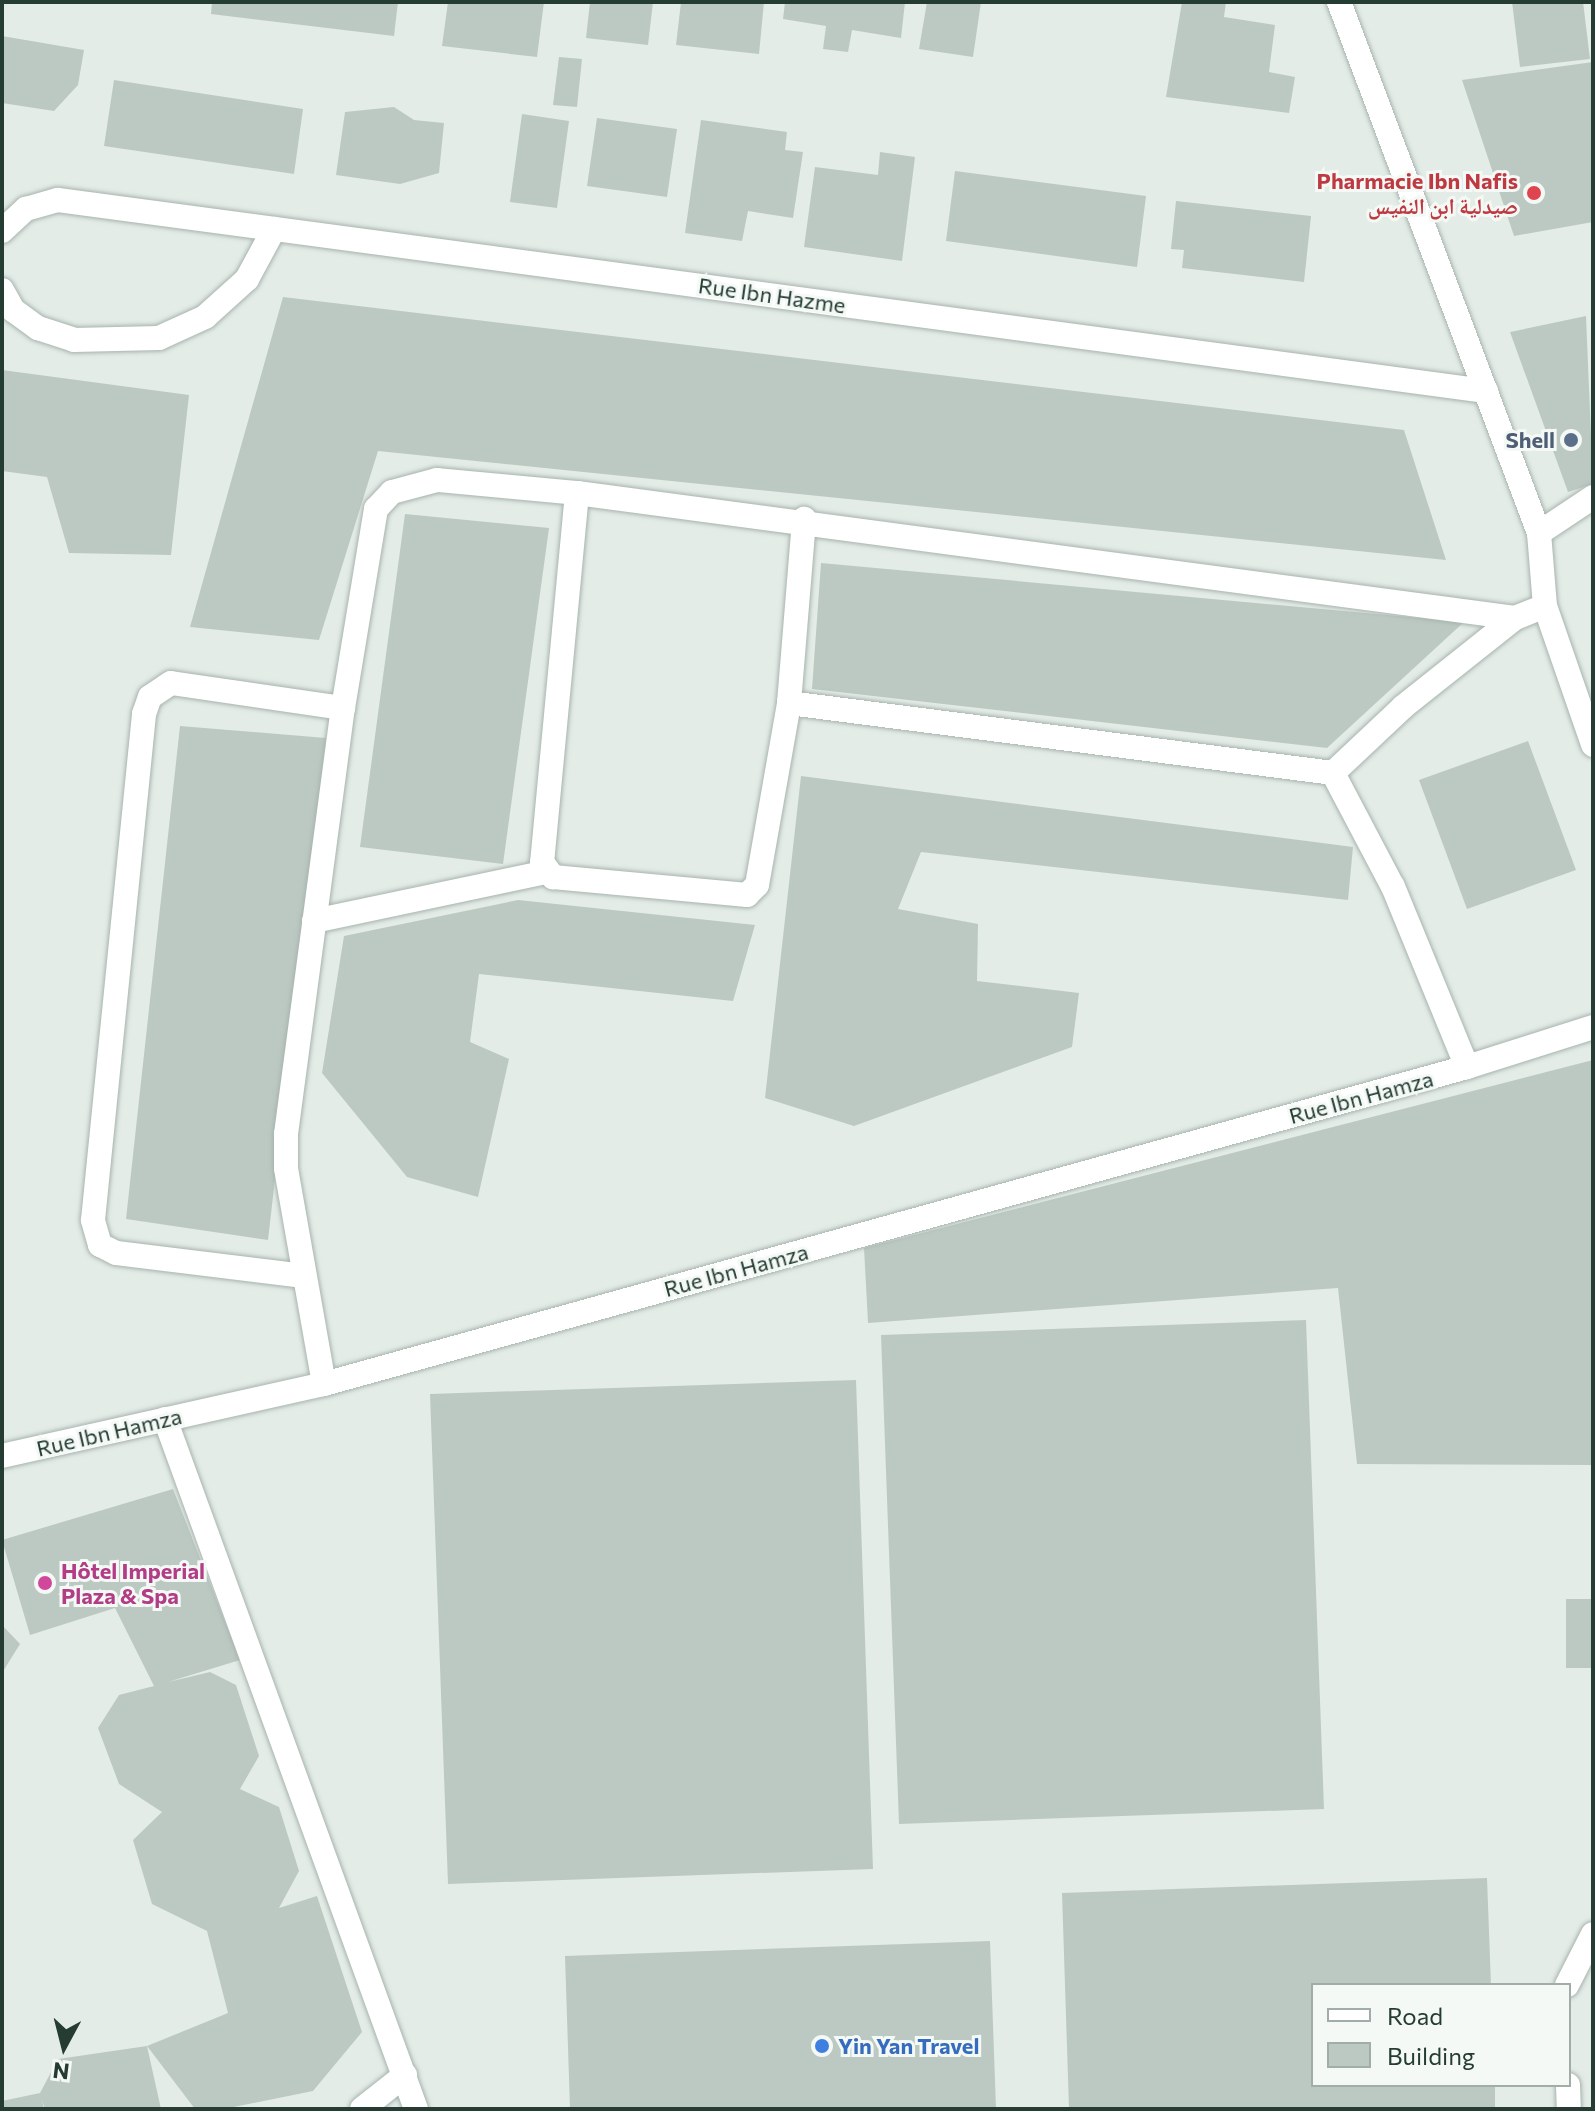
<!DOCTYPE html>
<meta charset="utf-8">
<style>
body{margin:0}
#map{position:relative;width:1595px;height:2111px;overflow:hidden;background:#e4ece7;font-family:Commissioner,"Noto Naskh Arabic",sans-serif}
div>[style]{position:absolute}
.building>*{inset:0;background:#bcc9c3}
.roads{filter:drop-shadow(0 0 2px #a7b4ad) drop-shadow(0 0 2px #a7b4ad)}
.minor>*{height:24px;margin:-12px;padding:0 12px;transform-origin:12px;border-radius:12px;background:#fff}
.dots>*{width:22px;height:22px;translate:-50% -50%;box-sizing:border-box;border:4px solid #f4f9f6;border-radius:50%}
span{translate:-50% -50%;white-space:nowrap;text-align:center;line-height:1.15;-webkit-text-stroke:6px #f4f9f6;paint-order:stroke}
.health-label{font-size:22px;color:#be3a42;font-weight:700}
.right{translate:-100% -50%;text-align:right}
.street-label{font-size:22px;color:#253c33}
.service-label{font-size:22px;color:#4e5e75;font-weight:700}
.hotel-label{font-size:22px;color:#b23c85;font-weight:700}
.left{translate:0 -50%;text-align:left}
.shop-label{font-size:22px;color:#366cbe;font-weight:700}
.frame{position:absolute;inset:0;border:4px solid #253c33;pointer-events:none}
.legend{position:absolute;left:1311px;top:1983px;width:260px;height:104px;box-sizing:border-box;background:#f4f9f6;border:2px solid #a1ada8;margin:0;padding:10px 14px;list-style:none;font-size:24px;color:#253c33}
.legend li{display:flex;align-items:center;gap:16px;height:40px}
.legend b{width:40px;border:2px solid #a1ada8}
.north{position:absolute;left:24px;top:2007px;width:80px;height:80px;-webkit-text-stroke:6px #f4f9f6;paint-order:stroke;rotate:187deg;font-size:22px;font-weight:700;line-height:32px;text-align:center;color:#253c33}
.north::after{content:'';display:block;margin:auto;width:28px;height:36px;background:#253c33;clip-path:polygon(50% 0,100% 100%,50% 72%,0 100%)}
</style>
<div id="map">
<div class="building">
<i style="clip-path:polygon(212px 2px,398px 2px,394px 36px,211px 14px)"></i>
<i style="clip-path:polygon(448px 2px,544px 2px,537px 57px,442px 46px)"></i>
<i style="clip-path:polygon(590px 2px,653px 2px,648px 45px,586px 38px)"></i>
<i style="clip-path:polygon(681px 2px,764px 2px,759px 54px,676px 45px)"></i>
<i style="clip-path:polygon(785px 2px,905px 2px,901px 38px,852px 30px,848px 52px,823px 49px,826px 26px,783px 19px)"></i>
<i style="clip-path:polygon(927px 2px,981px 2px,973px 57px,919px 49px)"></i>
<i style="clip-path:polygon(1182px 2px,1226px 2px,1224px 17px,1275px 25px,1269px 72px,1295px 77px,1289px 113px,1166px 97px)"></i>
<i style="clip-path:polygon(1512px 2px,1583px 2px,1590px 59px,1520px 67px)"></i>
<i style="clip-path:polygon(2px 36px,84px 50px,78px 85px,54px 111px,2px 103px)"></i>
<i style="clip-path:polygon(559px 57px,582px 59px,577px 107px,553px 105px)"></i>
<i style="clip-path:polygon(1593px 62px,1593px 222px,1514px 236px,1462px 80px)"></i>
<i style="clip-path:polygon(114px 80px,303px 109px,294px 174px,104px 146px)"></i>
<i style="clip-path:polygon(394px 107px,414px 120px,444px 123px,439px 173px,400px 184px,336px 175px,345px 112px)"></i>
<i style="clip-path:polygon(522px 114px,569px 121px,557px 208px,510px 202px)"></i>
<i style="clip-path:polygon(597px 118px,677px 129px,667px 197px,587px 186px)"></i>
<i style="clip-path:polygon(701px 120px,787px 132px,785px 150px,803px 152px,793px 218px,748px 211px,742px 241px,685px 233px)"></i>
<i style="clip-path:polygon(880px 152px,915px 157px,902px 261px,804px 247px,815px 167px,878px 175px)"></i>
<i style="clip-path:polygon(955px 171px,1146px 196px,1137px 267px,946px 241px)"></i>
<i style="clip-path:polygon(1176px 201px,1311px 216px,1304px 282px,1182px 268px,1184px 250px,1171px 249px)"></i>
<i style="clip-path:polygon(283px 297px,1404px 430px,1446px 560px,378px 451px,319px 640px,190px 627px)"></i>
<i style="clip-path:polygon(1586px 316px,1593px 484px,1568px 492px,1510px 332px)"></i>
<i style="clip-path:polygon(2px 370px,189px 395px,171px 555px,69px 553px,47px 477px,2px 471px)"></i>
<i style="clip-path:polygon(405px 514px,549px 528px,503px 864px,360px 847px)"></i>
<i style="clip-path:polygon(821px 563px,1464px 622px,1327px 748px,812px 689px)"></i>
<i style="clip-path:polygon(180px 726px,326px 738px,268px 1240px,126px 1219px)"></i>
<i style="clip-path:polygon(1528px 741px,1576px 870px,1467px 909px,1419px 780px)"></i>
<i style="clip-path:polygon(801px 776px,1353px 847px,1348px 900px,921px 852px,898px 909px,978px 924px,977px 981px,1079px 993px,1072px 1047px,854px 1126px,765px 1098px)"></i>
<i style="clip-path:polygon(518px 900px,755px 925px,733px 1001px,479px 974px,470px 1042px,509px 1059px,478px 1197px,407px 1177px,322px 1073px,344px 936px)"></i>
<i style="clip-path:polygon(1593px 1060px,1593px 1465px,1357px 1464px,1338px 1288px,868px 1323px,864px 1248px)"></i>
<i style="clip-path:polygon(1306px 1320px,1324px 1809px,899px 1824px,881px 1335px)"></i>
<i style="clip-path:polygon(856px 1380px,873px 1869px,448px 1884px,430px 1394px)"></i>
<i style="clip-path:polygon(173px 1489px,240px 1660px,168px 1682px,210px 1672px,236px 1685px,259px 1756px,240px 1789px,279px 1807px,299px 1871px,279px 1908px,317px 1896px,362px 2032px,313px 2091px,224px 2109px,195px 2109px,147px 2046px,228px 2013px,207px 1931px,152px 1904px,133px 1840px,162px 1812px,119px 1784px,98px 1728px,119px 1695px,154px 1686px,115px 1608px,30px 1635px,2px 1540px)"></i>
<i style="clip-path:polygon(1566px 1599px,1593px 1599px,1593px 1668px,1566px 1668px)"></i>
<i style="clip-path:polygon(2px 1625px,20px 1644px,2px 1673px)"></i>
<i style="clip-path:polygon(1487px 1878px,1491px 1985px,1313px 1985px,1313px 2085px,1495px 2085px,1495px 2109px,1069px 2109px,1062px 1893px)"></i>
<i style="clip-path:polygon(990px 1941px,996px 2109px,570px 2109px,565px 1956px)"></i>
<i style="clip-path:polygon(147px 2046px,161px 2109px,45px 2109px,42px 2100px,44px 2109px,2px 2109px,2px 2101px,40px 2093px,58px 2059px)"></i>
</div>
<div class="roads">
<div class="minor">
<i style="left:1339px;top:2px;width:567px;rotate:69.36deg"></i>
<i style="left:1539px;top:533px;width:73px;rotate:85.3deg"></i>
<i style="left:1545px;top:606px;width:147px;rotate:70.9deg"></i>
<i style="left:2px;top:231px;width:33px;rotate:-43deg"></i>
<i style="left:26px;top:209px;width:33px;rotate:-16deg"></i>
<i style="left:58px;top:200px;width:1441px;rotate:7.62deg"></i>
<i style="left:2px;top:290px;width:23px;rotate:61deg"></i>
<i style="left:13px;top:310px;width:31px;rotate:36deg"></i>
<i style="left:38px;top:328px;width:38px;rotate:18deg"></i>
<i style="left:74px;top:340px;width:85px;rotate:-1.3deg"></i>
<i style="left:159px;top:338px;width:51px;rotate:-24.5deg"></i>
<i style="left:205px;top:317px;width:57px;rotate:-42.1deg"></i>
<i style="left:247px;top:279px;width:57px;rotate:-61.6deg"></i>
<i style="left:577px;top:493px;width:371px;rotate:95.4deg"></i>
<i style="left:542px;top:862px;width:19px;rotate:54deg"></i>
<i style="left:553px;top:877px;width:195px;rotate:5.3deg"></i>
<i style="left:747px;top:895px;width:14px;rotate:-45deg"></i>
<i style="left:757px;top:885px;width:185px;rotate:-80deg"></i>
<i style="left:789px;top:703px;width:185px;rotate:-85.3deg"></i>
<i style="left:1539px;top:533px;width:65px;rotate:-33.7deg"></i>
<i style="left:789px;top:703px;width:548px;rotate:7.33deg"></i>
<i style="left:314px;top:921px;width:237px;rotate:-11.9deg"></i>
<i style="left:1467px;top:1067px;width:195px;rotate:-112.3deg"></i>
<i style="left:1393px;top:887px;width:129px;rotate:-117.8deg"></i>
<i style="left:1333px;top:773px;width:96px;rotate:-43.3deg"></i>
<i style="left:1403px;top:707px;width:143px;rotate:-38.5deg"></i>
<i style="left:304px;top:1276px;width:189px;rotate:-173deg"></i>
<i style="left:116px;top:1253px;width:18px;rotate:-153deg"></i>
<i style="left:100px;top:1245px;width:26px;rotate:-106deg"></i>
<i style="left:93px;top:1220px;width:509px;rotate:-84.24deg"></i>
<i style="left:144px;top:714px;width:18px;rotate:-71deg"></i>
<i style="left:150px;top:697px;width:25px;rotate:-34deg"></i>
<i style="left:171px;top:683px;width:174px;rotate:8.3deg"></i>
<i style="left:324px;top:1384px;width:219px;rotate:-100deg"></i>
<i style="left:286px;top:1168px;width:34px;rotate:-90deg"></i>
<i style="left:286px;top:1134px;width:430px;rotate:-82.4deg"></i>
<i style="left:343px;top:708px;width:202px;rotate:-80.6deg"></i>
<i style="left:376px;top:509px;width:23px;rotate:-47deg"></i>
<i style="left:392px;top:492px;width:47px;rotate:-14.9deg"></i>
<i style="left:437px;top:480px;width:141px;rotate:5.3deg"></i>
<i style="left:577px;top:493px;width:946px;rotate:7.59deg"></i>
<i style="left:1515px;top:618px;width:32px;rotate:-22deg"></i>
<i style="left:165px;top:1419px;width:734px;rotate:70.01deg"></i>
<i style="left:2px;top:1456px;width:330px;rotate:-12.6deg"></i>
<i style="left:324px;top:1384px;width:1186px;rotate:-15.5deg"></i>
<i style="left:1467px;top:1067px;width:132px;rotate:-17.6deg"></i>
<i style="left:1567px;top:1985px;width:57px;rotate:-63deg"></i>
<i style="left:1568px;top:2085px;width:24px;rotate:88deg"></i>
<i style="left:362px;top:2109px;width:55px;rotate:-38.3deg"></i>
</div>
</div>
<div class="dots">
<i style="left:1534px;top:193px;background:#e0444e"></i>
<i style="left:1571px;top:440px;background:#5c6f8a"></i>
<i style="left:45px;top:1583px;background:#d1479c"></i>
<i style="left:822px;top:2046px;background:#3f7fe0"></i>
</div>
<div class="health-label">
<span class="right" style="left:1518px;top:193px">Pharmacie Ibn Nafis<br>صيدلية ابن النفيس</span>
</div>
<div class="street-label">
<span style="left:772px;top:295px;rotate:8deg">Rue Ibn Hazme</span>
<span style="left:1361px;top:1097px;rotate:-15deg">Rue Ibn Hamza</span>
<span style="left:736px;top:1270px;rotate:-15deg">Rue Ibn Hamza</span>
<span style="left:109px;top:1432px;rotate:-13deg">Rue Ibn Hamza</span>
</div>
<div class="service-label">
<span class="right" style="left:1555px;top:440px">Shell</span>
</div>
<div class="hotel-label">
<span class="left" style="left:61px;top:1583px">Hôtel Imperial<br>Plaza &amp; Spa</span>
</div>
<div class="shop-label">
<span class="left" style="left:838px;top:2046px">Yin Yan Travel</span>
</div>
<div class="frame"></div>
<ul class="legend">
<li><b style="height:10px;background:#fff"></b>Road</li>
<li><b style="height:22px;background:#bcc9c3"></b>Building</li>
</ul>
<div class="north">N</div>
</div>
